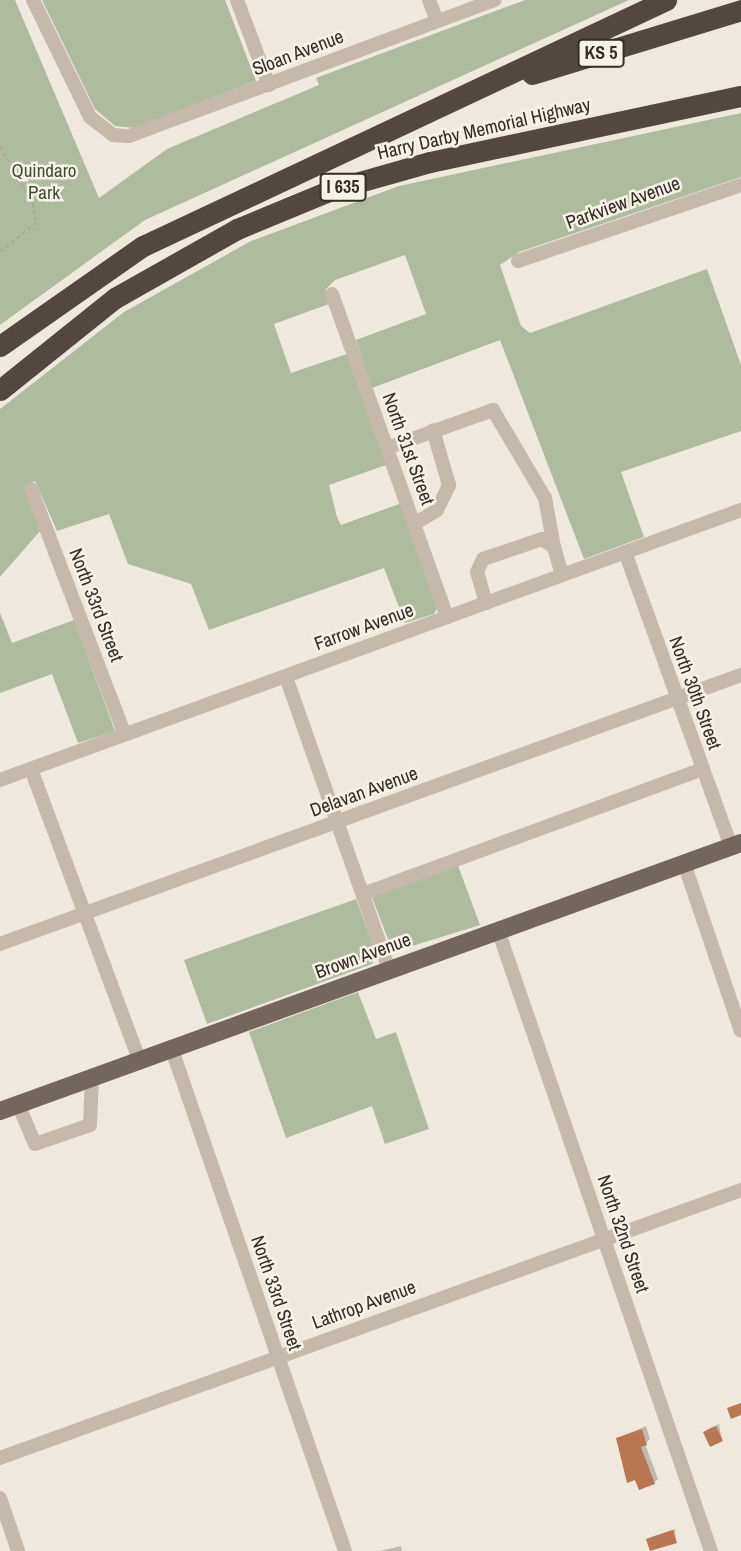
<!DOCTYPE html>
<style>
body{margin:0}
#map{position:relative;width:741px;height:1551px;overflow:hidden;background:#efe8dc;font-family:"Archivo Narrow",sans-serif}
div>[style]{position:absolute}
.green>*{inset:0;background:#aebc9d}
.shadow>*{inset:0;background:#0003}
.building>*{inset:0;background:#b87751}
.path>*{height:2px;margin-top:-1px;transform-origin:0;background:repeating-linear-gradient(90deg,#b1a493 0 3.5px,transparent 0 7px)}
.minor>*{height:14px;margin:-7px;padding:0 7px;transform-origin:7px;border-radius:7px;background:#c5b9a9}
.major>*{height:18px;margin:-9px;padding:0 9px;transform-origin:9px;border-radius:9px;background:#73665b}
.highway>*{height:21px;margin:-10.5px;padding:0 10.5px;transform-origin:10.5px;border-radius:10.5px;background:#534840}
span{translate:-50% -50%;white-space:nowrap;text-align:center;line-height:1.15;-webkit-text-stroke:5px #f7f2e7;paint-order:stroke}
.shield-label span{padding:2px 5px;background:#f7f2e7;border:2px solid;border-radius:5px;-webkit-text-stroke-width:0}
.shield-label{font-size:18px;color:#332d28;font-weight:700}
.street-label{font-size:19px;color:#332d28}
.park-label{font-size:19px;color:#3f4e2f}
</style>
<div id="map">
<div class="green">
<i style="clip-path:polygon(0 0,15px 0,99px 198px,167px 149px,319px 85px,316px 78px,525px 0,629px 0,145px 220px,0 325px)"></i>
<i style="clip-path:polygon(42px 0,225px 0,256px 81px,134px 128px,115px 126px,95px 109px)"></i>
<i style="clip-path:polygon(741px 113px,741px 177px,519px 252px,500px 265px,521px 326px,530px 333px,707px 269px,741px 365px,741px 431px,621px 472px,644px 537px,584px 559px,500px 340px,372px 388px,356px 340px,426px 314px,405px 255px,335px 280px,326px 289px,329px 304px,274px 324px,291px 373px,347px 354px,386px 465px,329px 485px,337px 517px,341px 525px,402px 503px,437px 608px,434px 614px,405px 623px,384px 568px,209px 630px,191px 584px,128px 564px,109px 514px,57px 531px,35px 481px,25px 485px,41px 530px,0 577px,0 409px,124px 312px,251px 241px,399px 186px)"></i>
<i style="clip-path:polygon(0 613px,12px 643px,74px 620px,115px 731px,78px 743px,52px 674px,0 693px)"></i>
<i style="clip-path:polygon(457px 863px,480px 925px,393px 952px,371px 895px)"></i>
<i style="clip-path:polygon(356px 899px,377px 955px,372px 964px,207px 1024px,184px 960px)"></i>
<i style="clip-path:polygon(358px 992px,376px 1039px,396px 1032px,429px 1129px,385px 1144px,372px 1106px,286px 1138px,249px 1032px)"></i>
</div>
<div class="shadow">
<i style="clip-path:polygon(719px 1424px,722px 1440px,705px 1432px,708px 1429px)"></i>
<i style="clip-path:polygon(646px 1426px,650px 1439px,645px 1444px,658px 1479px,654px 1483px,618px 1438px)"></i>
<i style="clip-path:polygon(675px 1529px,676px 1542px,648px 1540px,651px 1537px)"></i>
<i style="clip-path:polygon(401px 1546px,402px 1551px,380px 1551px)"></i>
</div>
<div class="building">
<i style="clip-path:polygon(741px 1403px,741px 1415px,731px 1419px,727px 1408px)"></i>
<i style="clip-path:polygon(716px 1426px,723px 1441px,710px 1447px,703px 1432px)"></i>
<i style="clip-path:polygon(642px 1429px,647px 1445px,641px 1447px,655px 1484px,639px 1490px,635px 1480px,627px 1483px,616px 1438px)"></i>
<i style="clip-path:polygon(673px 1530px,677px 1543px,650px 1551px,646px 1539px)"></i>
</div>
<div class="path">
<i style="left:0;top:147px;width:66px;rotate:59.9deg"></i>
<i style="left:33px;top:204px;width:19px;rotate:81deg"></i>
<i style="left:36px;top:223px;width:46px;rotate:141.1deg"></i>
</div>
<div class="minor">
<i style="left:33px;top:0;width:130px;rotate:64deg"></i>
<i style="left:90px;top:117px;width:29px;rotate:38deg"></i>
<i style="left:113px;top:135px;width:16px;rotate:4deg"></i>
<i style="left:129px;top:136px;width:390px;rotate:-20.4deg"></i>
<i style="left:237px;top:0;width:91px;rotate:69.4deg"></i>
<i style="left:429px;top:0;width:22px;rotate:69deg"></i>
<i style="left:518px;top:261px;width:236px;rotate:-18.8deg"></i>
<i style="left:332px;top:294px;width:343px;rotate:70.4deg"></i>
<i style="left:387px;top:448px;width:113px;rotate:-19.7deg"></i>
<i style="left:493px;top:410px;width:102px;rotate:59.4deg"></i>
<i style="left:545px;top:498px;width:50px;rotate:79.6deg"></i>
<i style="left:31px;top:489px;width:263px;rotate:69.1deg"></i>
<i style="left:414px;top:524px;width:27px;rotate:-31deg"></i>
<i style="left:437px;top:510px;width:28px;rotate:-64deg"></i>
<i style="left:449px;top:485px;width:57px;rotate:-106.2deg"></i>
<i style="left:625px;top:552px;width:313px;rotate:70.2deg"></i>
<i style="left:486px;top:603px;width:32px;rotate:-106deg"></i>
<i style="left:477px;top:572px;width:14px;rotate:-65deg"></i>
<i style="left:483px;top:559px;width:62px;rotate:-18.7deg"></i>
<i style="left:542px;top:539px;width:14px;rotate:34deg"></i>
<i style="left:554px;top:547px;width:29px;rotate:74deg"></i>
<i style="left:286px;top:677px;width:310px;rotate:70.6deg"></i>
<i style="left:31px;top:769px;width:310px;rotate:69.6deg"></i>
<i style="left:0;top:780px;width:789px;rotate:-20.02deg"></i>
<i style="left:684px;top:863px;width:177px;rotate:71.3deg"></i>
<i style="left:363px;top:894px;width:361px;rotate:-20.2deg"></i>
<i style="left:498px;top:930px;width:657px;rotate:71.07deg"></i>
<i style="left:0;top:944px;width:788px;rotate:-19.95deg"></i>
<i style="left:171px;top:1047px;width:533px;rotate:70.95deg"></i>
<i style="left:18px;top:1104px;width:43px;rotate:67deg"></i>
<i style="left:35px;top:1144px;width:58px;rotate:-19.1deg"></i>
<i style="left:90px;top:1125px;width:48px;rotate:-87.6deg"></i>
<i style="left:0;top:1458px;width:788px;rotate:-19.88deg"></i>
<i style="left:0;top:1498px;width:56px;rotate:71.2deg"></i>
</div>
<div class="major">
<i style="left:0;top:1111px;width:788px;rotate:-19.88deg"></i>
</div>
<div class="highway">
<i style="left:532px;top:74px;width:219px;rotate:-17deg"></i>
<i style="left:0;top:346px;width:174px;rotate:-35deg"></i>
<i style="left:143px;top:246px;width:578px;rotate:-25.19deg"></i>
<i style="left:0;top:390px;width:147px;rotate:-38.7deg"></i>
<i style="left:115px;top:298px;width:140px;rotate:-29.5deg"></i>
<i style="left:237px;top:229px;width:102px;rotate:-22.5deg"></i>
<i style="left:331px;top:190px;width:103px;rotate:-15.8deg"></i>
<i style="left:430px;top:162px;width:318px;rotate:-12deg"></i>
</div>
<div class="shield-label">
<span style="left:601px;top:53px">KS 5</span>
<span style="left:343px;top:187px">I 635</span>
</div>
<div class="street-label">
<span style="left:298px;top:53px;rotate:-21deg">Sloan Avenue</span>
<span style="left:484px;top:129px;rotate:-13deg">Harry Darby Memorial Highway</span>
<span style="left:623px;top:203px;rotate:-20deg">Parkview Avenue</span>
<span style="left:408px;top:449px;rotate:70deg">North 31st Street</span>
<span style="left:96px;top:605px;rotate:69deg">North 33rd Street</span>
<span style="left:364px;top:627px;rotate:-20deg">Farrow Avenue</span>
<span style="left:695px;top:693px;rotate:70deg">North 30th Street</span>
<span style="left:364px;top:792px;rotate:-20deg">Delavan Avenue</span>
<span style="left:363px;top:956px;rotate:-20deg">Brown Avenue</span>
<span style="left:623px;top:1234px;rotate:71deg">North 32nd Street</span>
<span style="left:276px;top:1293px;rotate:71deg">North 33rd Street</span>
<span style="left:364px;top:1305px;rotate:-20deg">Lathrop Avenue</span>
</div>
<div class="park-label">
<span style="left:44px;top:182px">Quindaro<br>Park</span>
</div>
</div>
